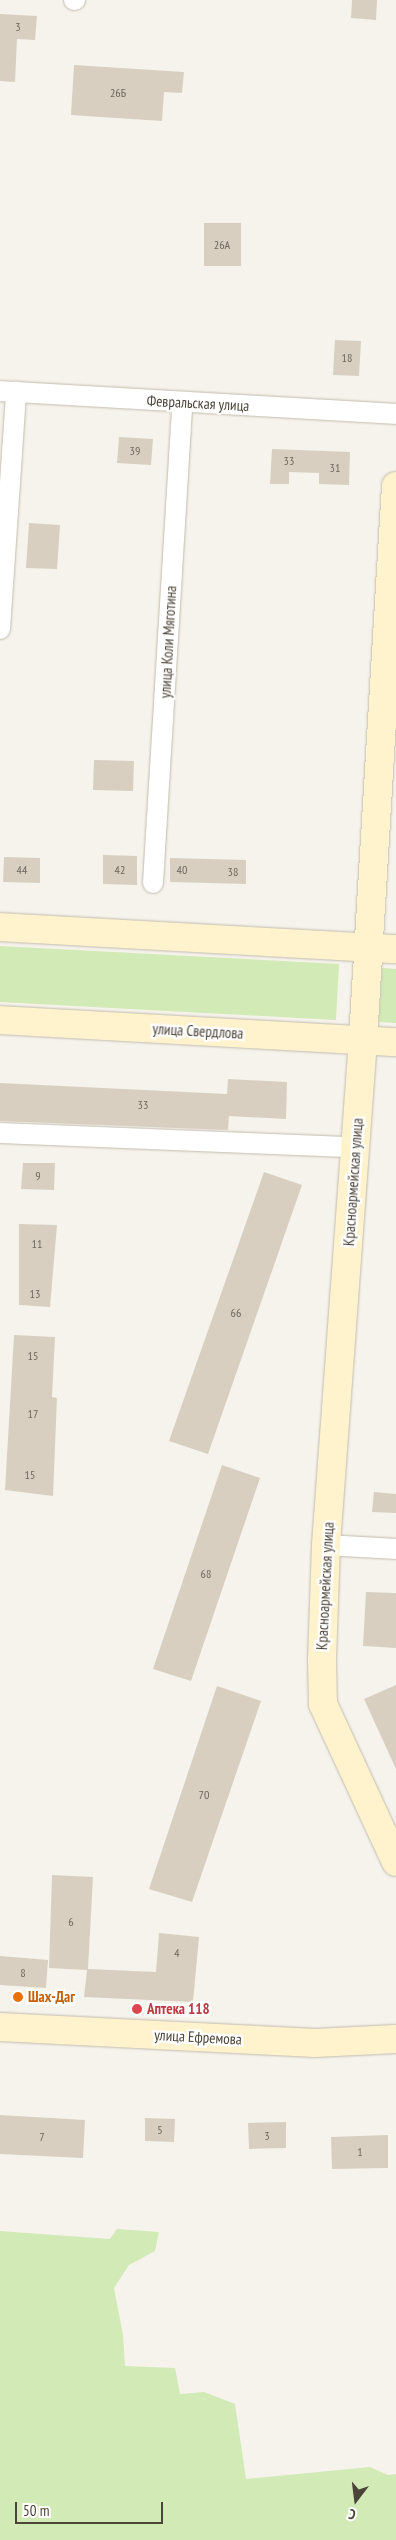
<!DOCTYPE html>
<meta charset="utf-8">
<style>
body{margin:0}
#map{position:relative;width:396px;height:2540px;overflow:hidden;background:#f6f3ec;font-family:"PT Sans Narrow",sans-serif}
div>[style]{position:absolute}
.green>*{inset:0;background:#d2eab5}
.building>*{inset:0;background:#d8cfc1}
.roads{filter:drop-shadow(0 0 1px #c2bbae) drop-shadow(0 0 1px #c2bbae)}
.street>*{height:20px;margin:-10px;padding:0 10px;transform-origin:10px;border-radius:10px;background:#fff}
.secondary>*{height:28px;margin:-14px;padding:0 14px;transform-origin:14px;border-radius:14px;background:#fff3cd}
.dots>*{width:14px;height:14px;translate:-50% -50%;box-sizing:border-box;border:2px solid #fff;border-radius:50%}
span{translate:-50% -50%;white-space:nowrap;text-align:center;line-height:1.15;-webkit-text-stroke:4.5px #fff;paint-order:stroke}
.number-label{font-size:12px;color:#6e675b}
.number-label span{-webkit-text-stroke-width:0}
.street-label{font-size:15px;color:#4b4439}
.food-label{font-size:15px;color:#c56008;font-weight:700}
.left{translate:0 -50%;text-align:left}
.health-label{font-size:15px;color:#be3a42;font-weight:700}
.north{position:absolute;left:331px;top:2475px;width:50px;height:50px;-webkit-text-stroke:4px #fff;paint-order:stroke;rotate:195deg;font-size:14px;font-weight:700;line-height:20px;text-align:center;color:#4b4439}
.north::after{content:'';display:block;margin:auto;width:18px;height:22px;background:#4b4439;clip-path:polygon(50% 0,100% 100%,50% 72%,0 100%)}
.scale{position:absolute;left:15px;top:2502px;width:148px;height:22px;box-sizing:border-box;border:2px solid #4b4439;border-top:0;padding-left:6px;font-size:15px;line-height:18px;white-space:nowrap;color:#4b4439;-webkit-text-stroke:4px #fff;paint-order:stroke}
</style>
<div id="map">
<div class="green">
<i style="clip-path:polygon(0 946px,339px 964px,336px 1020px,0 1002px)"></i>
<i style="clip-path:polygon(382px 968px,396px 969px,396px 1023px,379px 1022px)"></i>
<i style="clip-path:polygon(117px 2229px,159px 2232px,155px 2251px,129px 2265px,114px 2288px,123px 2335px,125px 2366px,175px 2368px,180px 2394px,204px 2392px,235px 2404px,246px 2479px,370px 2467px,388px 2475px,396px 2474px,396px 2540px,0 2540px,0 2231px,110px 2239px)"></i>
</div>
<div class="building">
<i style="clip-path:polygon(352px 0,377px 0,376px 20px,351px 18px)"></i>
<i style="clip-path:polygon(0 14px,37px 16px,35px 40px,17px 39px,15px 82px,0 81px)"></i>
<i style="clip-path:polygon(74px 65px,184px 72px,182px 93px,164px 92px,162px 121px,71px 115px)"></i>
<i style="clip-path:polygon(204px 223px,241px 223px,241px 266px,204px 266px)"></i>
<i style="clip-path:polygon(335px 340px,361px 341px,359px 376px,333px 375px)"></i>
<i style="clip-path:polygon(119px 437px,153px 439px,151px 465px,117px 463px)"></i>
<i style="clip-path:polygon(272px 449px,350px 452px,349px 485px,319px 484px,319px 473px,289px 472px,289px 484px,270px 484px)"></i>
<i style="clip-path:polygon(29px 523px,60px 525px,57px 569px,26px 568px)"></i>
<i style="clip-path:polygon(94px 760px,134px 761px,133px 791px,93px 790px)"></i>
<i style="clip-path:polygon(103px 855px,137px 856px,137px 885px,103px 884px)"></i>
<i style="clip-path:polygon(4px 857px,40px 858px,40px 883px,3px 882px)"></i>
<i style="clip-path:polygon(170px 858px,246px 860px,246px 884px,170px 882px)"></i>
<i style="clip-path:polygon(228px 1079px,287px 1082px,286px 1119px,229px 1116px,228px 1130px,0 1121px,0 1083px,227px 1094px)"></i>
<i style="clip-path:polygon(23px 1163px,55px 1163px,54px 1190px,21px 1189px)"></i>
<i style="clip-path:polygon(264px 1172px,302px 1185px,208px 1454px,169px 1441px)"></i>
<i style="clip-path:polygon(19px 1224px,57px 1225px,50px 1307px,19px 1305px)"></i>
<i style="clip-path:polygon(14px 1335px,55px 1337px,52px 1397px,57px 1398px,53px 1496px,5px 1490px)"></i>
<i style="clip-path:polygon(222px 1465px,260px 1478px,191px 1681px,153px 1669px)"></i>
<i style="clip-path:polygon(374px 1492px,396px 1494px,396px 1513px,372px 1512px)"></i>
<i style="clip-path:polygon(366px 1592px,396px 1593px,396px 1648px,363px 1646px)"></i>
<i style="clip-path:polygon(396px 1685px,396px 1769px,364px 1699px)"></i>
<i style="clip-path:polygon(217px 1686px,261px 1701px,192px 1902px,149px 1889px)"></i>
<i style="clip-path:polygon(52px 1875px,93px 1877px,88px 1969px,156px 1972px,159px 1933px,199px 1937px,193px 2002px,84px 1997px,87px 1970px,49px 1968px)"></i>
<i style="clip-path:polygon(0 1956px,48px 1960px,46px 1988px,0 1985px)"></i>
<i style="clip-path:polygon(0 2115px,85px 2120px,83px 2158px,0 2154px)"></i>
<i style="clip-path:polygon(145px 2118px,175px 2119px,174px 2142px,145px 2141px)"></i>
<i style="clip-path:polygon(286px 2122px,286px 2148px,249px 2149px,248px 2123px)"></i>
<i style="clip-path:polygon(388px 2135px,388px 2168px,332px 2169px,331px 2137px)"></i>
</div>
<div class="roads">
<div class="street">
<i style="left:74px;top:0;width:1px"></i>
<i style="left:0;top:391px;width:397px;rotate:3.3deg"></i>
<i style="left:0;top:629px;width:238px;rotate:-86.1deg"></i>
<i style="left:153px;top:883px;width:482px;rotate:-86.5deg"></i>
<i style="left:0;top:1133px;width:355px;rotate:2.3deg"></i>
<i style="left:326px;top:1545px;width:70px;rotate:3.3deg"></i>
</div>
<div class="secondary">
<i style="left:396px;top:486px;width:555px;rotate:93.41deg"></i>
<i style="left:363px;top:1040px;width:506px;rotate:94.19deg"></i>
<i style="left:326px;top:1545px;width:115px;rotate:92deg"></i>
<i style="left:322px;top:1660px;width:44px;rotate:88.7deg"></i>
<i style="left:323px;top:1704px;width:174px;rotate:65.2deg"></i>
<i style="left:0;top:927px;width:397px;rotate:3.2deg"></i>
<i style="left:0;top:1020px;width:397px;rotate:3.2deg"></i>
<i style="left:0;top:2027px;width:315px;rotate:2.9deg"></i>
<i style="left:315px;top:2043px;width:81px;rotate:-2.8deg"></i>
</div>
</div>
<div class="dots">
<i style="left:18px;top:1997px;background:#e8710a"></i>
<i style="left:137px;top:2009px;background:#e0444e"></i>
</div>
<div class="number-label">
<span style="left:18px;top:27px">3</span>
<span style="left:118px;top:93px">26Б</span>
<span style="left:222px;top:245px">26А</span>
<span style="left:347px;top:358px">18</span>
<span style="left:135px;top:451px">39</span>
<span style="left:289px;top:461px">33</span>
<span style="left:335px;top:468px">31</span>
<span style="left:22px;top:870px">44</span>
<span style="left:120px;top:870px">42</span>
<span style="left:182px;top:870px">40</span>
<span style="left:233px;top:872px">38</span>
<span style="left:143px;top:1105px">33</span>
<span style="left:38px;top:1176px">9</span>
<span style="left:37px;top:1244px">11</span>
<span style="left:35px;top:1294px">13</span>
<span style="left:236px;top:1313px">66</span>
<span style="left:33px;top:1356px">15</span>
<span style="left:33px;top:1414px">17</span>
<span style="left:30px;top:1475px">15</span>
<span style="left:206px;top:1574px">68</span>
<span style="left:204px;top:1795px">70</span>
<span style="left:71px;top:1922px">6</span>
<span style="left:177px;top:1953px">4</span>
<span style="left:23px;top:1973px">8</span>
<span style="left:160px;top:2130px">5</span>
<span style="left:267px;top:2136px">3</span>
<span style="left:42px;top:2137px">7</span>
<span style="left:360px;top:2152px">1</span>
</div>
<div class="street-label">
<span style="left:198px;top:403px;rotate:3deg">Февральская улица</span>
<span style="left:168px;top:642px;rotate:-87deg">улица Коли Мяготина</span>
<span style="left:198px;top:1031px;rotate:3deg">улица Свердлова</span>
<span style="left:353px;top:1182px;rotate:-86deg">Красноармейская улица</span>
<span style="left:325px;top:1586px;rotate:-87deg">Красноармейская улица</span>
<span style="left:198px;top:2037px;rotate:3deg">улица Ефремова</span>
</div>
<div class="food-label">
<span class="left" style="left:28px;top:1997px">Шах-Даг</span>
</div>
<div class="health-label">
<span class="left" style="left:147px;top:2009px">Аптека 118</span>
</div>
<div class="north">С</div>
<div class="scale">50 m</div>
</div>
